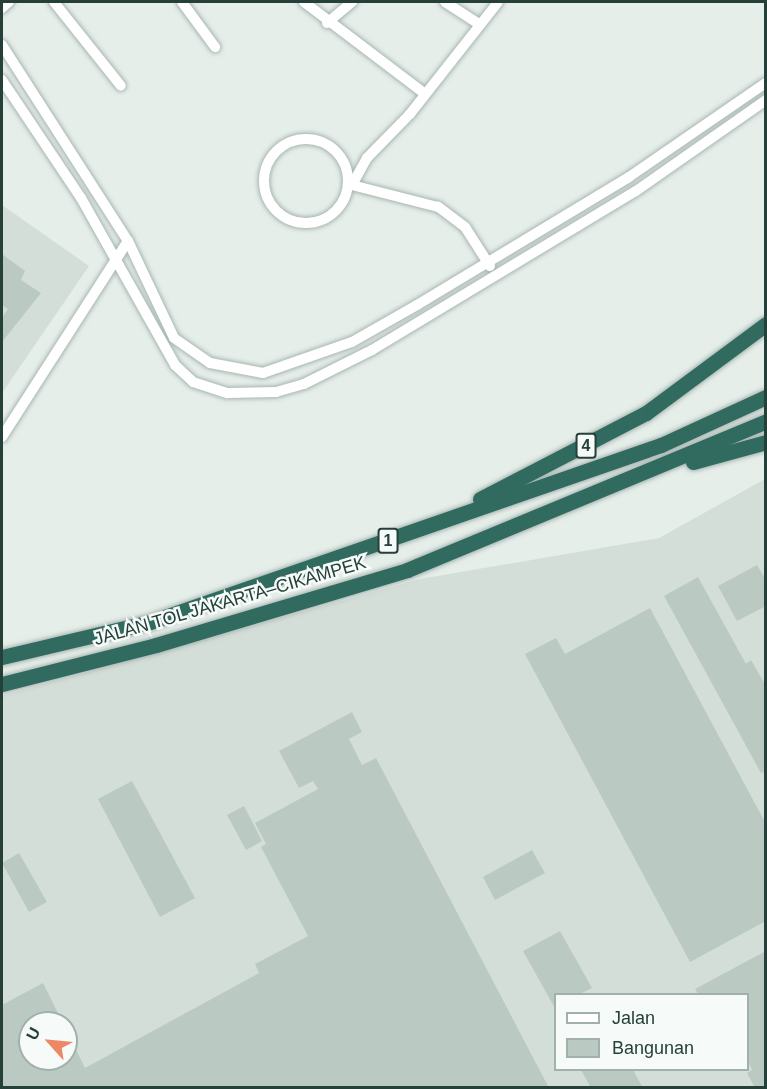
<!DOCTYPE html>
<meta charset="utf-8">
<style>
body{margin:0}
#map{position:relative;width:767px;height:1089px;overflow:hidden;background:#e6eeea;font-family:Helvetica,sans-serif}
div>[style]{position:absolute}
.built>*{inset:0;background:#d4ded9}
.building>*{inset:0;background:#bbc9c3}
.roads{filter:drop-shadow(0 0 2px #a8b6b1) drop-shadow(0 0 2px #a8b6b1)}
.minor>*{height:10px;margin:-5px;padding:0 5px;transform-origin:5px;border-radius:5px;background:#fff}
.minor>.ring{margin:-5px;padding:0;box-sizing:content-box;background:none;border:10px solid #fff;border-radius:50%}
.highway>*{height:15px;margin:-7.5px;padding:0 7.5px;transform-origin:7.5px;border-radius:7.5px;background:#316b60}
span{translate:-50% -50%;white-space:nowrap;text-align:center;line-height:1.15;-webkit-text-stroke:5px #f6faf8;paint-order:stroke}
.shield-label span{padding:2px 4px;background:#f6faf8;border:2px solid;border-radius:4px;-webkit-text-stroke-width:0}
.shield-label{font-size:16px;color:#254039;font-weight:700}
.street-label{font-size:18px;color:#254039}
.frame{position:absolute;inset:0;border:3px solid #254039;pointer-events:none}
.legend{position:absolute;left:554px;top:993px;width:195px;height:78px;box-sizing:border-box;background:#f6faf8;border:2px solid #a2b0ac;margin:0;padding:8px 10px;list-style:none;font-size:18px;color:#254039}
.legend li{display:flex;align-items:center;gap:12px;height:30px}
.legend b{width:30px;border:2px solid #a2b0ac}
.north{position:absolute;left:18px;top:1011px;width:60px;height:60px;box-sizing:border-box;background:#f6faf8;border:2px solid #a2b0ac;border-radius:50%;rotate:297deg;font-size:16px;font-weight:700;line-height:24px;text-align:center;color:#254039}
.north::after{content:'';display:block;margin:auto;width:21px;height:27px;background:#ed8764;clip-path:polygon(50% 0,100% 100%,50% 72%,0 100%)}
</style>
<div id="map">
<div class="built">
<i style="clip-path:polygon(2px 205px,89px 266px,2px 393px)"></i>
<i style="clip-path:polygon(evenodd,765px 479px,765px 1087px,2px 1088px,2px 696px,420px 579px,659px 538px,765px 479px,556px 994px,748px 994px,748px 1070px,556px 1070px,556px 994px,765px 479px,30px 1023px,66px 1023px,66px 1059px,30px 1059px,30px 1023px)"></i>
</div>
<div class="building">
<i style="clip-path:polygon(2px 254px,25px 271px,21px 280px,41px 293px,2px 342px,2px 318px,8px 309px,2px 305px)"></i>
<i style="clip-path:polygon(757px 565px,766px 580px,766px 606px,737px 621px,718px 586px)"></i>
<i style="clip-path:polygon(698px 577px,746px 664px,751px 660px,766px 686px,766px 771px,761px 773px,664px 596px)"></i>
<i style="clip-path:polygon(650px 608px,766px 824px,766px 921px,690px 962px,525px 654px,556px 638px,565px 654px)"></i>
<i style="clip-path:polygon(352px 712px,362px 732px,349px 739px,362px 765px,376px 758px,549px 1088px,2px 1088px,2px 1005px,43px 983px,63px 1023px,30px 1023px,30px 1059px,66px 1059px,66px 1029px,85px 1068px,259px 973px,255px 964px,308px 936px,261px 847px,266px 844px,255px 823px,318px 789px,313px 781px,299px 788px,279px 751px)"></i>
<i style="clip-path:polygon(132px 781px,195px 898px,160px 917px,98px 799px)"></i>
<i style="clip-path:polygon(244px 806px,262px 841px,246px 850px,227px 815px)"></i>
<i style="clip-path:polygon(532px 850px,545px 873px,495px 900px,483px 877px)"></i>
<i style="clip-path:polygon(19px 853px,47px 902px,29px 912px,2px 863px)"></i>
<i style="clip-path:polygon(560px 931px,592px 988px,580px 994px,556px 994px,556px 1010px,523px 951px)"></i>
<i style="clip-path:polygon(766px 951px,766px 1088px,755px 1088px,747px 1073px,752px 1070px,748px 1061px,748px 994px,698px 994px,695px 989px)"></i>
<i style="clip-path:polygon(581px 1070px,633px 1070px,643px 1088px,591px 1088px)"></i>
</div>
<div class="roads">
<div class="minor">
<i style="left:54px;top:2px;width:107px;rotate:51.4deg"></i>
<i style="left:182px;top:2px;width:56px;rotate:53.7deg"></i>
<i style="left:304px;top:2px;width:151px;rotate:37.2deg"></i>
<i style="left:445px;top:2px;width:40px;rotate:32.9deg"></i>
<i style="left:2px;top:8px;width:9px;rotate:-41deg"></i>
<i style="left:327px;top:23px;width:33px;rotate:-40deg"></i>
<i style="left:2px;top:45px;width:233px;rotate:57.3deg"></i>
<i style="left:128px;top:241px;width:107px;rotate:64.6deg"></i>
<i style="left:174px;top:338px;width:44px;rotate:34.8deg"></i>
<i style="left:210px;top:363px;width:54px;rotate:10.7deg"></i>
<i style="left:263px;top:373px;width:94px;rotate:-19.2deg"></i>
<i style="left:352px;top:342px;width:75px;rotate:-29.6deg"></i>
<i style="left:417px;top:305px;width:248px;rotate:-31.1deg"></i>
<i style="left:629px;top:177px;width:166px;rotate:-34.5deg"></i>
<i style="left:2px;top:80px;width:142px;rotate:56.2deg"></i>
<i style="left:81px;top:198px;width:192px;rotate:60.6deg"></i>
<i style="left:175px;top:365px;width:25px;rotate:43deg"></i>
<i style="left:193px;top:382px;width:36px;rotate:18deg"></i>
<i style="left:227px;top:393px;width:49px;rotate:-1.2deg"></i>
<i style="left:276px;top:392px;width:29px;rotate:-16deg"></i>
<i style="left:304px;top:384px;width:76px;rotate:-26.6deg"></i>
<i style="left:372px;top:350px;width:308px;rotate:-31.1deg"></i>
<i style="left:636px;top:191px;width:159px;rotate:-35deg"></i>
<i class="ring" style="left:264px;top:139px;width:74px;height:74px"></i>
<i style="left:490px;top:266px;width:46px;rotate:-122.7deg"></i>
<i style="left:465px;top:227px;width:34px;rotate:-143deg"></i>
<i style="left:438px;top:207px;width:89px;rotate:-165.7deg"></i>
<i style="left:352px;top:185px;width:31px;rotate:-61deg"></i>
<i style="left:367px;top:158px;width:62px;rotate:-45.7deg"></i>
<i style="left:410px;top:114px;width:142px;rotate:-51.8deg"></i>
<i style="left:2px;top:437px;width:233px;rotate:-57.3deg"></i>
</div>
<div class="highway">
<i style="left:693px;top:462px;width:76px;rotate:-15.3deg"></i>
<i style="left:480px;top:499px;width:187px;rotate:-27.4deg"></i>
<i style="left:646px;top:413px;width:149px;rotate:-36.6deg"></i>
<i style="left:2px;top:657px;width:152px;rotate:-13.3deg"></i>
<i style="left:150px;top:622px;width:541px;rotate:-19.11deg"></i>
<i style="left:661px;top:445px;width:115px;rotate:-24.6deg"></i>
<i style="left:2px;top:684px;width:159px;rotate:-14.2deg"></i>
<i style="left:156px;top:645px;width:262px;rotate:-16.6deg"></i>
<i style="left:407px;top:570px;width:389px;rotate:-22.5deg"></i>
</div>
</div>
<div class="shield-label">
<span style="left:586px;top:446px">4</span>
<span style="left:388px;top:541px">1</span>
</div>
<div class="street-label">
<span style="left:230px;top:601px;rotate:-16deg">JALAN TOL JAKARTA–CIKAMPEK</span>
</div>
<div class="frame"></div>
<ul class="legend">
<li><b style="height:8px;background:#fff"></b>Jalan</li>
<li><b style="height:16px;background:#bbc9c3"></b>Bangunan</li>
</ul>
<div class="north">U</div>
</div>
